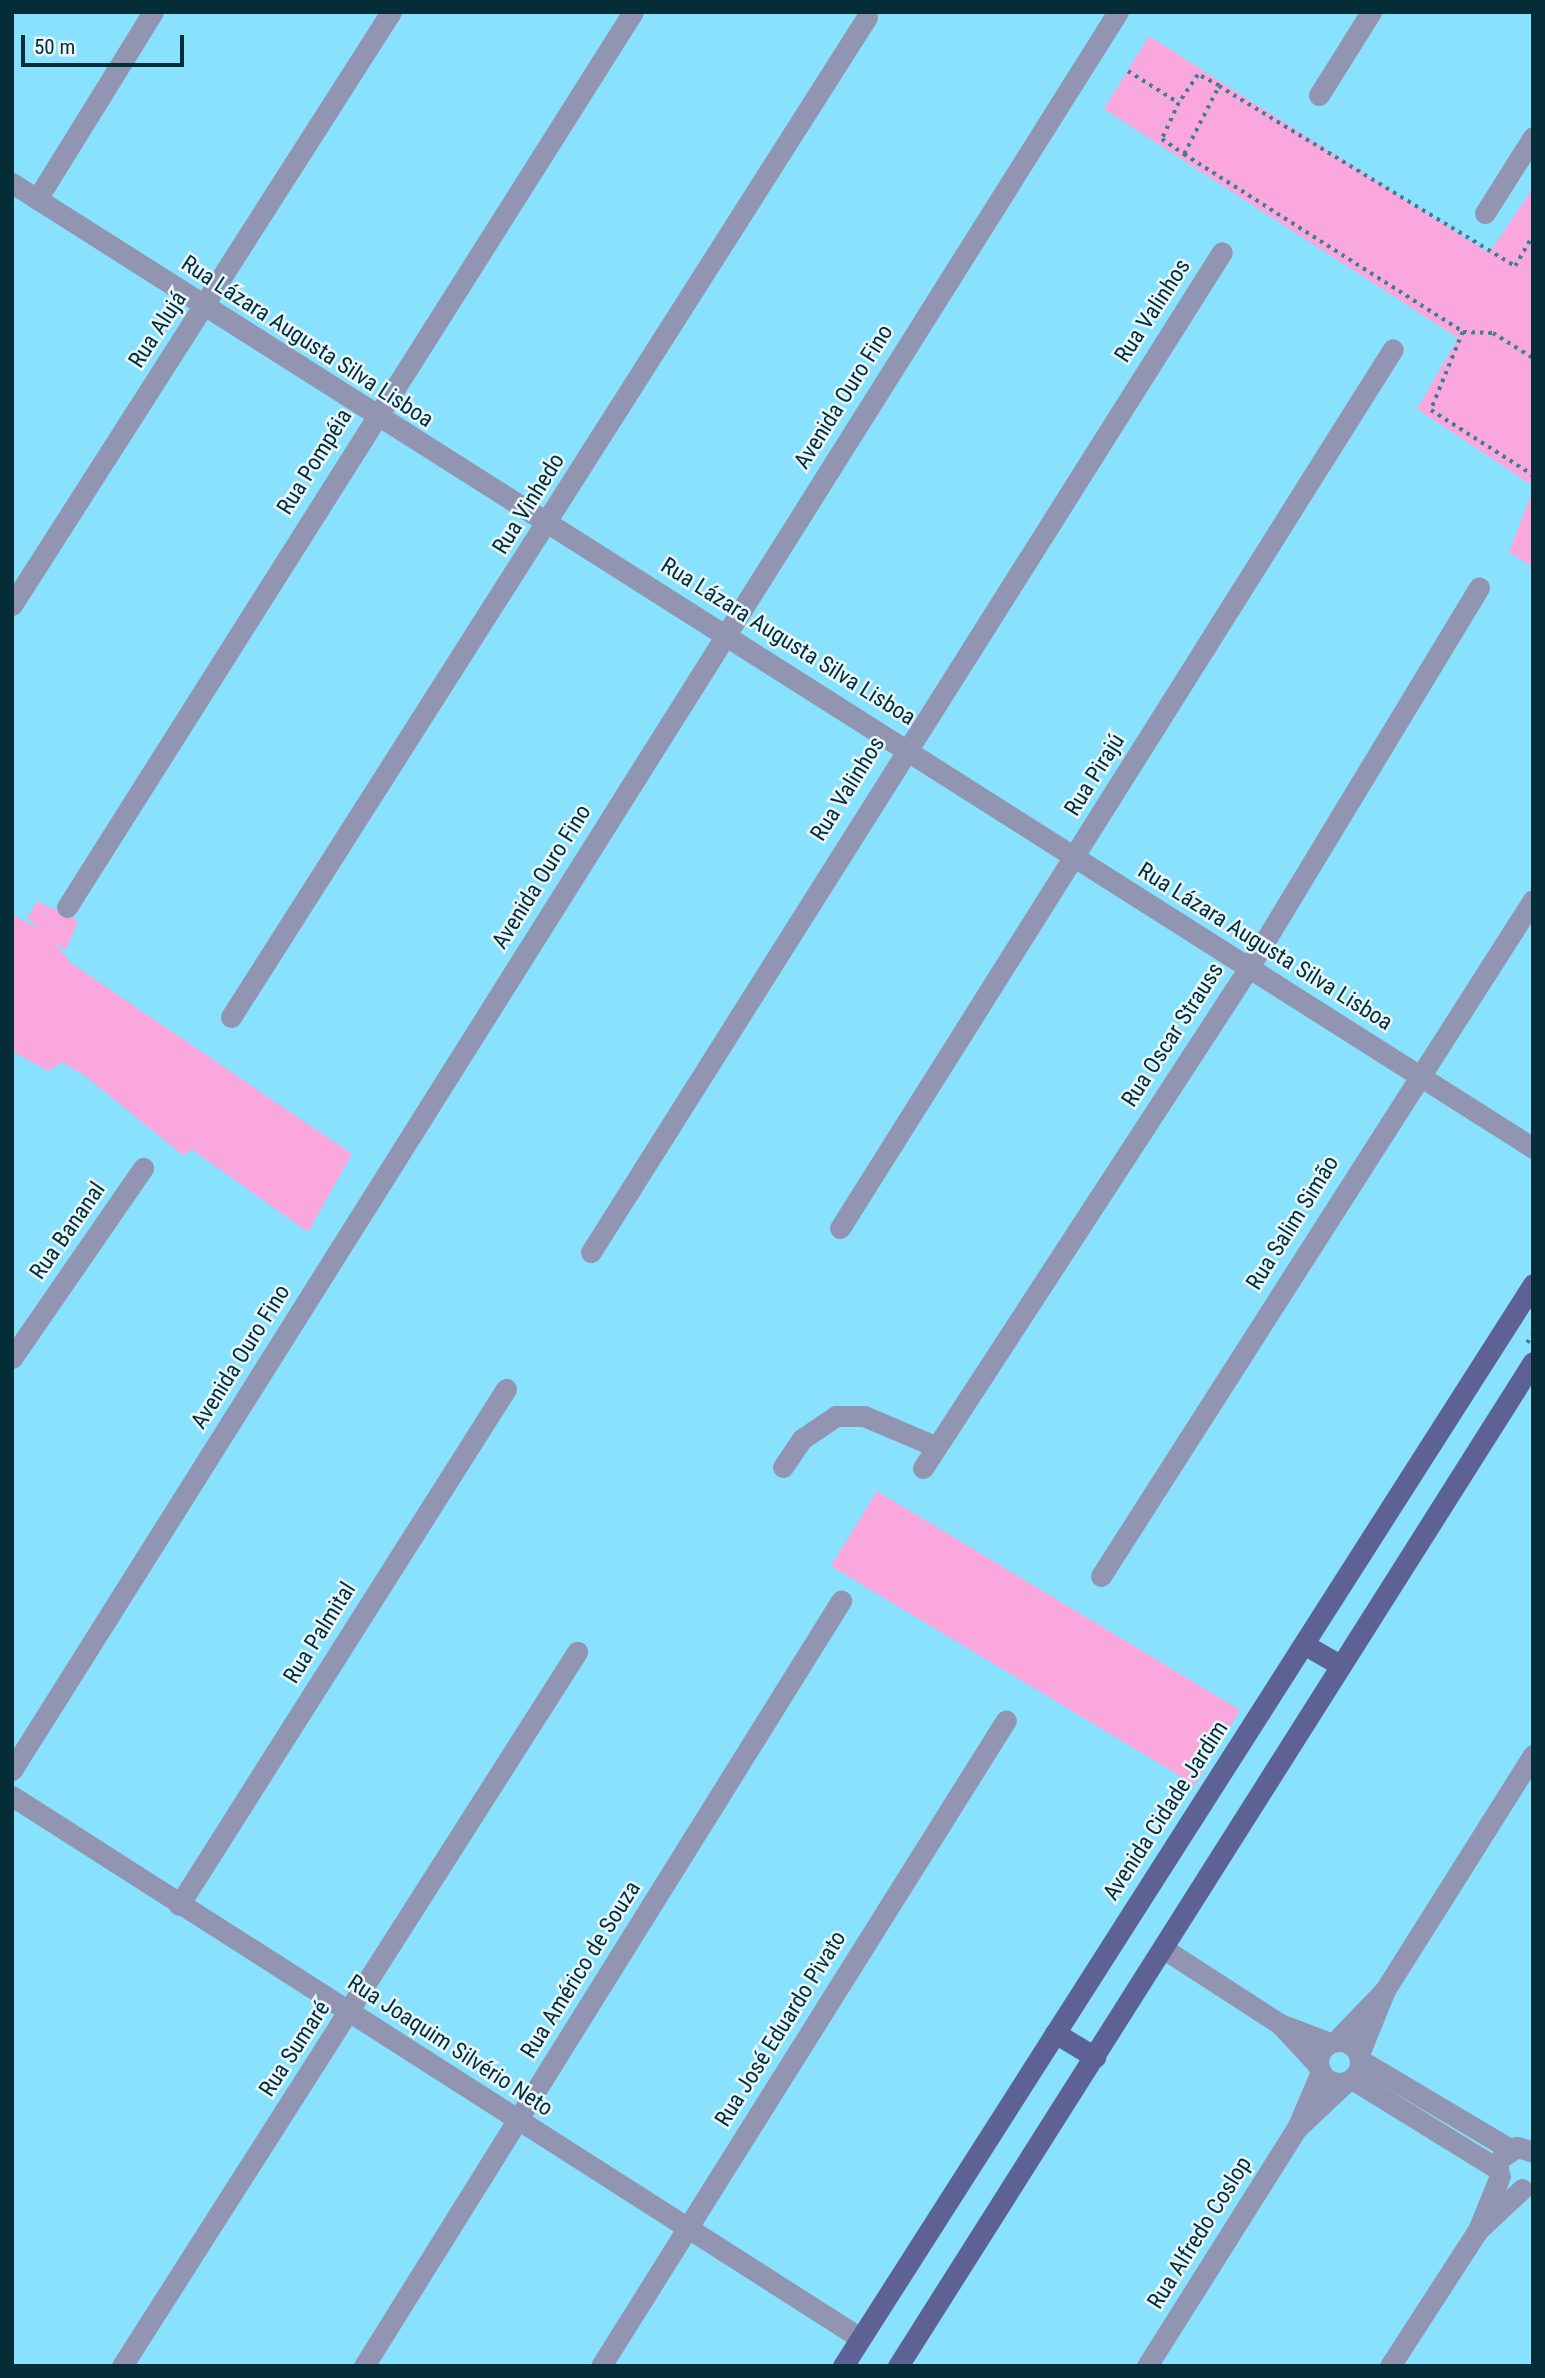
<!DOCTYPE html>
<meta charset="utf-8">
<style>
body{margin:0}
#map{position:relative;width:1545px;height:2378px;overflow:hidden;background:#88e2fe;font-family:"Roboto Condensed",sans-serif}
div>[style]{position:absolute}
.green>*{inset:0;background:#faa7de}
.path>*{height:3.5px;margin-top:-1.75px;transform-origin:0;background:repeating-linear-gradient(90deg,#3f7f91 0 3.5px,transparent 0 8.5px)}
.minor>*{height:21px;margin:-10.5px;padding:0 10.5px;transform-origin:10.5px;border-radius:10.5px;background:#9295b2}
.minor>.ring{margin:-10.5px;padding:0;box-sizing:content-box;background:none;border:21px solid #9295b2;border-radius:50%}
.major>*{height:21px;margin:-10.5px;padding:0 10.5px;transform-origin:10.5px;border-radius:10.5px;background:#5d6194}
span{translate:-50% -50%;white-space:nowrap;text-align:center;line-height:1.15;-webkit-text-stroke:5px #e7f7fd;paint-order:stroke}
.street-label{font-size:23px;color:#042d38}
.frame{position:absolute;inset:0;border:14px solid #042d38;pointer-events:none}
.scale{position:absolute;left:21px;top:35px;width:163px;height:32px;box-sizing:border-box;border:4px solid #042d38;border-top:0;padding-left:9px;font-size:21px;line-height:24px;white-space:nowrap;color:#042d38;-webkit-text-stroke:5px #e7f7fd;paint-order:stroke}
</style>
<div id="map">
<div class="green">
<i style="clip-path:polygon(1149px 36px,1489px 253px,1533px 188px,1533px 486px,1417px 409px,1458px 338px,1104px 109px)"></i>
<i style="clip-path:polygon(1533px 490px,1533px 567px,1509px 552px)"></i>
<i style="clip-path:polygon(37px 901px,78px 921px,66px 950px,54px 942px,71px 963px,352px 1154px,308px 1232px,191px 1149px,184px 1156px,85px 1076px,62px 1062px,48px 1071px,12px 1051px,12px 914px,40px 930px,27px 918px)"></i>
<i style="clip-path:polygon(877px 1491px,1240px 1710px,1195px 1785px,831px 1566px)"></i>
</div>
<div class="path">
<i style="left:1128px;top:71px;width:60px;rotate:32.1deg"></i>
<i style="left:1179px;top:103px;width:40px;rotate:115deg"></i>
<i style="left:1162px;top:139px;width:27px;rotate:34deg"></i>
<i style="left:1184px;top:154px;width:76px;rotate:-62.8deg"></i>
<i style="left:1219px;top:86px;width:24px;rotate:-152deg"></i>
<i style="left:1198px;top:75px;width:34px;rotate:124deg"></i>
<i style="left:1219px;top:86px;width:346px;rotate:31.3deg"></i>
<i style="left:1515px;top:266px;width:36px;rotate:-60deg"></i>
<i style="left:1184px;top:154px;width:331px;rotate:32.5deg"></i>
<i style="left:1463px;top:332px;width:84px;rotate:112.3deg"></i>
<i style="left:1431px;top:410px;width:121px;rotate:32.5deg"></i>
<i style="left:1463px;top:332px;width:30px;rotate:2deg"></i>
<i style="left:1493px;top:333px;width:47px;rotate:32deg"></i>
<i style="left:1527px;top:1343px;width:11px;rotate:-56deg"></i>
</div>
<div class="minor">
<i style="left:1319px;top:95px;width:98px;rotate:-57.9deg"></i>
<i style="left:12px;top:183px;width:1801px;rotate:32.39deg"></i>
<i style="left:37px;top:199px;width:220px;rotate:-58.2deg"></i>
<i style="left:1485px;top:213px;width:90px;rotate:-57.7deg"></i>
<i style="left:12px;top:605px;width:704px;rotate:-57.42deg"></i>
<i style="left:67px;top:907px;width:1059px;rotate:-57.69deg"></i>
<i style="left:231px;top:1017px;width:1185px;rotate:-57.54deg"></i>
<i style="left:840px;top:1228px;width:1038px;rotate:-57.83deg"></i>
<i style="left:591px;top:1252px;width:1182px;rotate:-57.75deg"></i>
<i style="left:12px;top:1358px;width:231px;rotate:-55.4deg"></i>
<i style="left:783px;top:1467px;width:34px;rotate:-56deg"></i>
<i style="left:802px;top:1439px;width:41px;rotate:-34.1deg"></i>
<i style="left:836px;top:1416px;width:28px"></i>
<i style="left:864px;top:1416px;width:79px;rotate:23deg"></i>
<i style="left:923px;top:1468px;width:596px;rotate:-56.92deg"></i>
<i style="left:1248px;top:969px;width:446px;rotate:-58.8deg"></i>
<i style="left:1101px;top:1576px;width:802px;rotate:-57.42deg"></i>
<i style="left:12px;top:1770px;width:2077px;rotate:-57.83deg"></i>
<i style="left:12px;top:1796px;width:1006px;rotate:32.58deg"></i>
<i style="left:179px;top:1905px;width:611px;rotate:-57.64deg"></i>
<i style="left:1164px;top:1949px;width:138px;rotate:32.9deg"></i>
<i style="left:1385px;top:1990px;width:278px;rotate:-57.8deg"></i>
<i style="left:1336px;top:2041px;width:71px;rotate:-46.1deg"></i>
<i style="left:1385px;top:1990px;width:69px;rotate:112.1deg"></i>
<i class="ring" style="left:1318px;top:2041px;width:21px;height:21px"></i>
<i style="left:1360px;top:2060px;width:174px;rotate:30.7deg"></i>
<i style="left:1318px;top:2065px;width:56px;rotate:-132.8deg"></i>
<i style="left:1280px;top:2024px;width:53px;rotate:20.8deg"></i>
<i style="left:1321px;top:2072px;width:61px;rotate:113.2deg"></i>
<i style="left:1297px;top:2128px;width:67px;rotate:-43.2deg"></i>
<i style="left:1352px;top:2079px;width:172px;rotate:31.7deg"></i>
<i style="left:1501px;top:2158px;width:19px;rotate:-35deg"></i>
<i style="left:1517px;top:2147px;width:17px;rotate:17deg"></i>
<i style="left:1500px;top:2176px;width:58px;rotate:112.2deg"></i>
<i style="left:1478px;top:2230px;width:60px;rotate:-43deg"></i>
<i style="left:122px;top:2366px;width:847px;rotate:-57.49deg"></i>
<i style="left:364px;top:2366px;width:902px;rotate:-58.06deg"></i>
<i style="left:601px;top:2366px;width:762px;rotate:-57.91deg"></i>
<i style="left:1147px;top:2366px;width:281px;rotate:-57.8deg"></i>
<i style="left:1390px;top:2366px;width:162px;rotate:-57.1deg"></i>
</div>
<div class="major">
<i style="left:1307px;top:1646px;width:39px;rotate:30deg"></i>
<i style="left:1055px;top:2033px;width:47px;rotate:31deg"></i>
<i style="left:843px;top:2366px;width:1283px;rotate:-57.47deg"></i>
<i style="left:898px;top:2366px;width:1188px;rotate:-57.69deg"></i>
</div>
<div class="street-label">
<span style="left:1153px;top:311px;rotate:-57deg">Rua Valinhos</span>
<span style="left:158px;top:330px;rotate:-57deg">Rua Alujá</span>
<span style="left:307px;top:342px;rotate:33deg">Rua Lázara Augusta Silva Lisboa</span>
<span style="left:844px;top:397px;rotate:-58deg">Avenida Ouro Fino</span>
<span style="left:315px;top:462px;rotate:-58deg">Rua Pompéia</span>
<span style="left:529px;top:504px;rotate:-58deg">Rua Vinhedo</span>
<span style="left:788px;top:642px;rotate:32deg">Rua Lázara Augusta Silva Lisboa</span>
<span style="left:1095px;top:775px;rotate:-58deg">Rua Pirajú</span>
<span style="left:848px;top:789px;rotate:-58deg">Rua Valinhos</span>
<span style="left:542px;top:877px;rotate:-58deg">Avenida Ouro Fino</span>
<span style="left:1265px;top:947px;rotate:32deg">Rua Lázara Augusta Silva Lisboa</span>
<span style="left:1173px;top:1035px;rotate:-57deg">Rua Oscar Strauss</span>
<span style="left:1293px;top:1223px;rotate:-58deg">Rua Salim Simão</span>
<span style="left:68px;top:1231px;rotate:-55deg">Rua Bananal</span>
<span style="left:241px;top:1357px;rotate:-58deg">Avenida Ouro Fino</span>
<span style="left:320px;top:1633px;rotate:-58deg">Rua Palmital</span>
<span style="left:1166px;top:1811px;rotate:-57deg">Avenida Cidade Jardim</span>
<span style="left:581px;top:1970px;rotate:-58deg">Rua Américo de Souza</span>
<span style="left:781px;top:2029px;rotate:-58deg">Rua José Eduardo Pivato</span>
<span style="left:450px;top:2046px;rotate:33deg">Rua Joaquim Silvério Neto</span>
<span style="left:295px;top:2049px;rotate:-57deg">Rua Sumaré</span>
<span style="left:1200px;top:2233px;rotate:-58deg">Rua Alfredo Coslop</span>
</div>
<div class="frame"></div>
<div class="scale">50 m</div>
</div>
